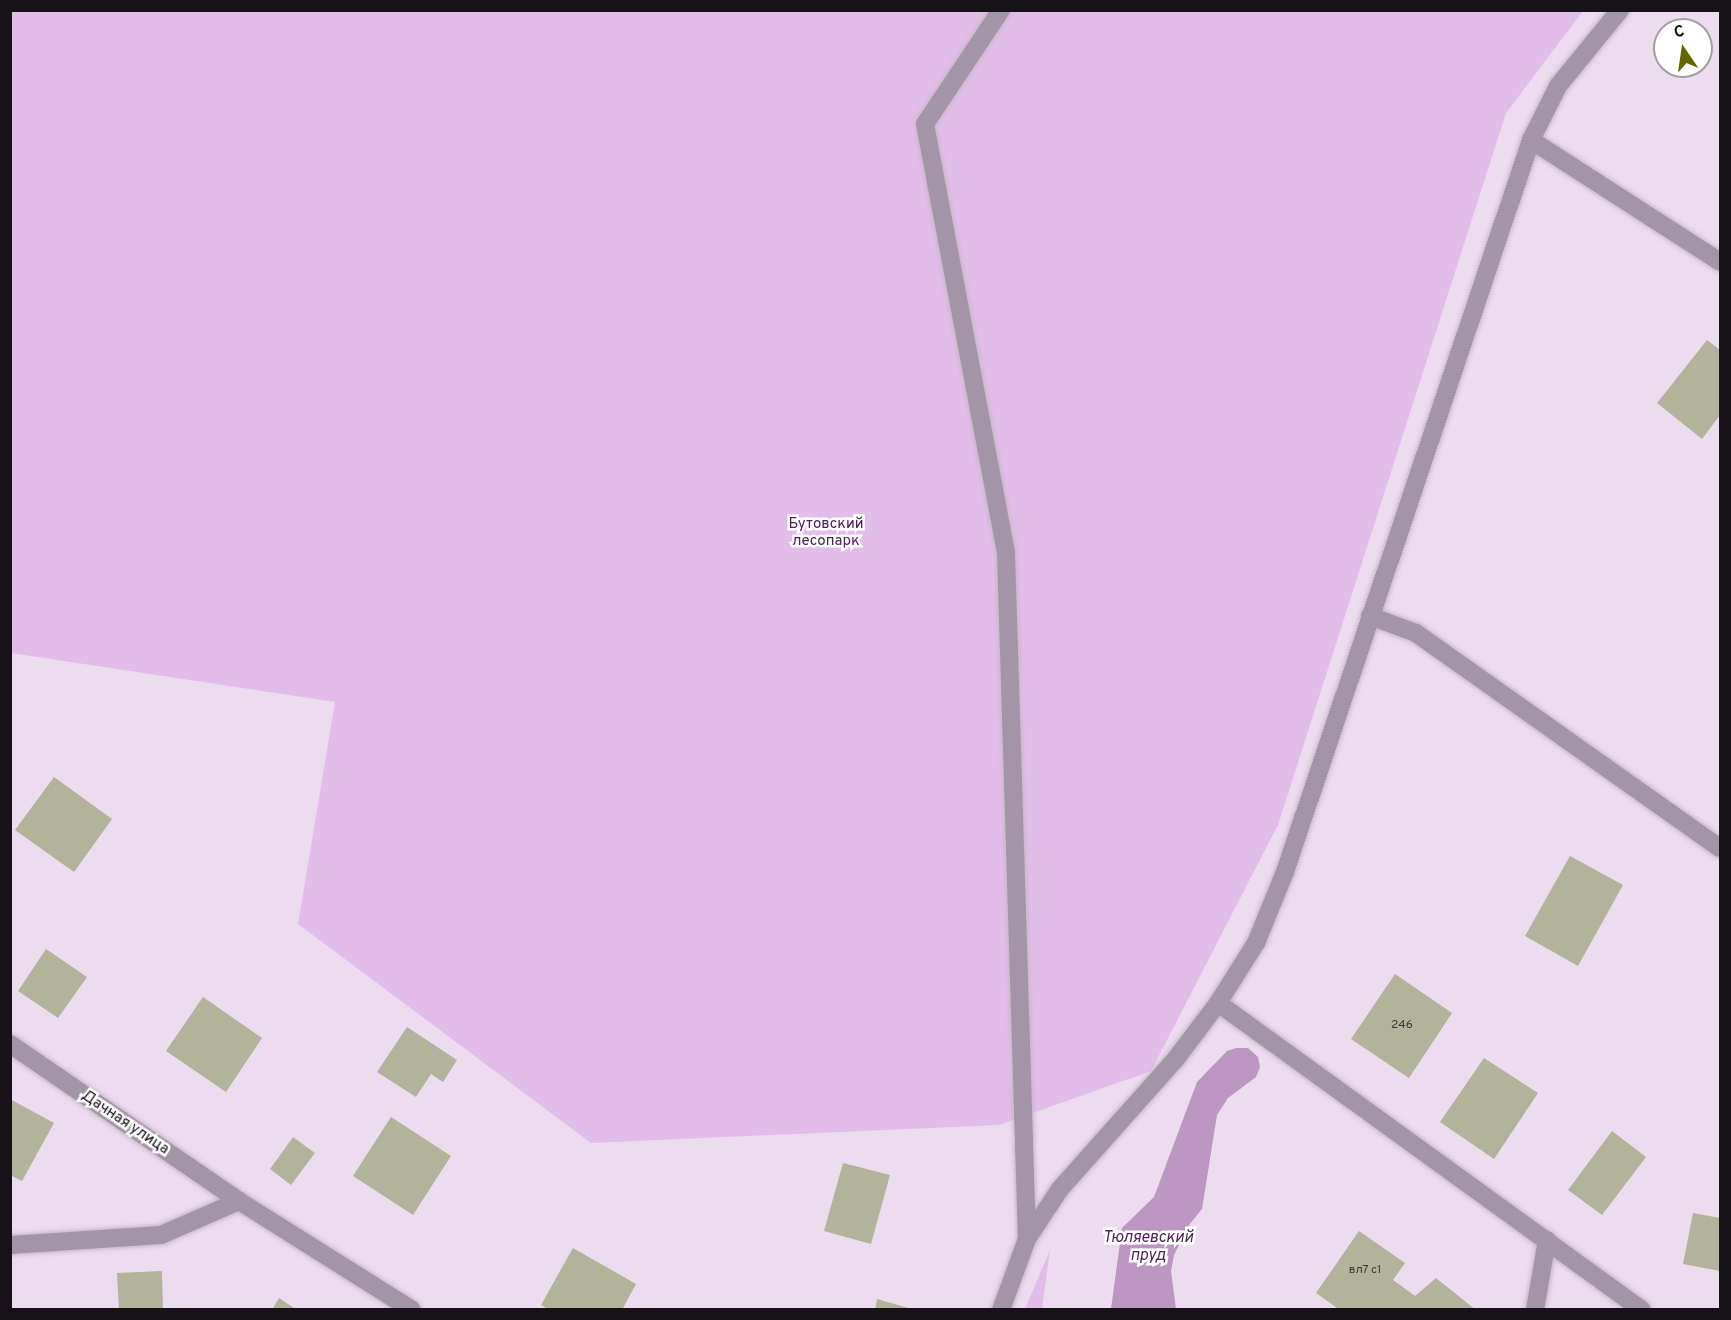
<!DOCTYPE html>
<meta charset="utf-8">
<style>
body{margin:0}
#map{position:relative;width:1731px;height:1320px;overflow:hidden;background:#eddbef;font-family:Overpass,sans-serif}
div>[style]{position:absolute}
.green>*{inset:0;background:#e3bde9}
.water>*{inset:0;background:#bc97c2}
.building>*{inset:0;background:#b1b39b}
.roads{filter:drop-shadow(0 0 2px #c6b7c8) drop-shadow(0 0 2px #c6b7c8)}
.minor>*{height:18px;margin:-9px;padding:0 9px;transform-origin:9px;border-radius:9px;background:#a494a7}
span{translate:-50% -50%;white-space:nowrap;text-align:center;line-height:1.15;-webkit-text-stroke:5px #fff;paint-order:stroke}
.number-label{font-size:12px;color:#3e3a39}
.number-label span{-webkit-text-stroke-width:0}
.park-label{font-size:15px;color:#502157}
.street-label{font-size:15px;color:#171118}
.water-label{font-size:16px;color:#512258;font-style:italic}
.frame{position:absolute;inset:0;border:12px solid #171118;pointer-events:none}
.north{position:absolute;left:1653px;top:18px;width:60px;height:60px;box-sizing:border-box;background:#fff;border:2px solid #a2a0a3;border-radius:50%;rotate:347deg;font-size:16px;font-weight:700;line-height:24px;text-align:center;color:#171118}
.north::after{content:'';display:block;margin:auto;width:21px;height:27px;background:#626601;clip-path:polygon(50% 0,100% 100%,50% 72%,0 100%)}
</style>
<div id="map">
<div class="green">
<i style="clip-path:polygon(10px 11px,1583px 11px,1506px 113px,1278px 825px,1151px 1071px,999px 1125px,591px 1143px,298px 924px,335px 702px,11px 653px)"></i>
<i style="clip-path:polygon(1050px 1250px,1042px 1309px,1025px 1309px)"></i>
</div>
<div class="water">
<i style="clip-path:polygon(1236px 1048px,1248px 1048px,1258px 1057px,1260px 1067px,1256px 1077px,1228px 1098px,1217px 1115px,1202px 1209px,1189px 1225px,1174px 1255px,1171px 1271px,1176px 1309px,1111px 1309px,1122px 1228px,1154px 1197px,1197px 1082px,1227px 1051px)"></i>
</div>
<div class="building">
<i style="clip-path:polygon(1707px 340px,1720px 350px,1720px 415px,1702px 439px,1657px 403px)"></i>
<i style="clip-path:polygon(54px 777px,112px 819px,74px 872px,15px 830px)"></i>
<i style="clip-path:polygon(1570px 856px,1623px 885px,1578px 966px,1525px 936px)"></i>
<i style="clip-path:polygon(46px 949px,87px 977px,58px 1018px,18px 991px)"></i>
<i style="clip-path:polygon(1395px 974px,1452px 1013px,1409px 1078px,1351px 1039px)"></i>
<i style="clip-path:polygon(203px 997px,262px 1038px,226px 1092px,166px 1051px)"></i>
<i style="clip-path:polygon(407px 1027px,457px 1060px,443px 1082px,431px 1074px,416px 1097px,377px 1072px)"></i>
<i style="clip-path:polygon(1484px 1058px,1538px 1093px,1494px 1159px,1440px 1122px)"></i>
<i style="clip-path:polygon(10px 1099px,54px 1123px,22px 1181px,10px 1175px)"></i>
<i style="clip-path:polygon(391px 1117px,451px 1156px,413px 1215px,353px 1176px)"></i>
<i style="clip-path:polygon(1612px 1131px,1646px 1157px,1602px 1215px,1568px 1190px)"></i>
<i style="clip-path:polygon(293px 1137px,315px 1153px,291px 1185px,270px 1169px)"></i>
<i style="clip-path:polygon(843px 1163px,890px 1175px,871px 1244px,824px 1231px)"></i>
<i style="clip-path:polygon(1693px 1213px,1720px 1218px,1720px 1271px,1683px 1264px)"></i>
<i style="clip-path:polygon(1359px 1231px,1405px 1263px,1393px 1280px,1415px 1296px,1436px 1278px,1476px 1310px,1340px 1310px,1316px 1293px)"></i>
<i style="clip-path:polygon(573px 1248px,636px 1284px,622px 1310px,550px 1310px,541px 1305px)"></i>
<i style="clip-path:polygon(162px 1271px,163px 1310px,119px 1310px,117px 1273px)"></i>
<i style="clip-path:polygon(279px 1298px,297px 1310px,272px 1310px)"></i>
<i style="clip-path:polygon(877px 1299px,912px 1309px,912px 1310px,875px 1310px)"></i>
</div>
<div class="roads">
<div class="minor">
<i style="left:1001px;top:10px;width:137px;rotate:123.7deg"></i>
<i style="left:925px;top:124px;width:437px;rotate:79.3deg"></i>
<i style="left:1006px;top:553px;width:686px;rotate:88.25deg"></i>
<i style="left:1531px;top:140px;width:225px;rotate:32.8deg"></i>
<i style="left:1370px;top:616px;width:49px;rotate:20.3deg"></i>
<i style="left:1416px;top:633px;width:372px;rotate:35.3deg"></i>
<i style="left:1218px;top:1003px;width:523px;rotate:35.91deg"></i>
<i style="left:10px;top:1044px;width:278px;rotate:34.4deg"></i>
<i style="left:239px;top:1201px;width:204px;rotate:32.2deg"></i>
<i style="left:10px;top:1245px;width:151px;rotate:-3.8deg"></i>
<i style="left:161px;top:1235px;width:85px;rotate:-23.6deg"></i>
<i style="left:1001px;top:1310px;width:76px;rotate:-69.9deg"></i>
<i style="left:1027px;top:1239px;width:60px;rotate:-56.6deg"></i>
<i style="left:1060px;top:1189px;width:173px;rotate:-48.3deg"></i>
<i style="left:1175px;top:1060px;width:71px;rotate:-53deg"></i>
<i style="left:1218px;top:1003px;width:71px;rotate:-57.7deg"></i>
<i style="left:1256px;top:943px;width:77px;rotate:-67.8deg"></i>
<i style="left:1285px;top:872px;width:772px;rotate:-71.42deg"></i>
<i style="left:1531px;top:140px;width:60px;rotate:-63.4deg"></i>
<i style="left:1558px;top:86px;width:98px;rotate:-50.8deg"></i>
<i style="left:1535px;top:1310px;width:71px;rotate:-80.3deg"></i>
</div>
</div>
<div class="number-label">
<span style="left:1402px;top:1026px">246</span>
<span style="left:1365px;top:1271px">вл7 с1</span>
</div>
<div class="park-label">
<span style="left:826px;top:533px">Бутовский<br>лесопарк</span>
</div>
<div class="street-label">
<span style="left:125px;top:1123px;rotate:34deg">Дачная улица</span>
</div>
<div class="water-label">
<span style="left:1148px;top:1247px">Тюляевский<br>пруд</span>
</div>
<div class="frame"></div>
<div class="north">С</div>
</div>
